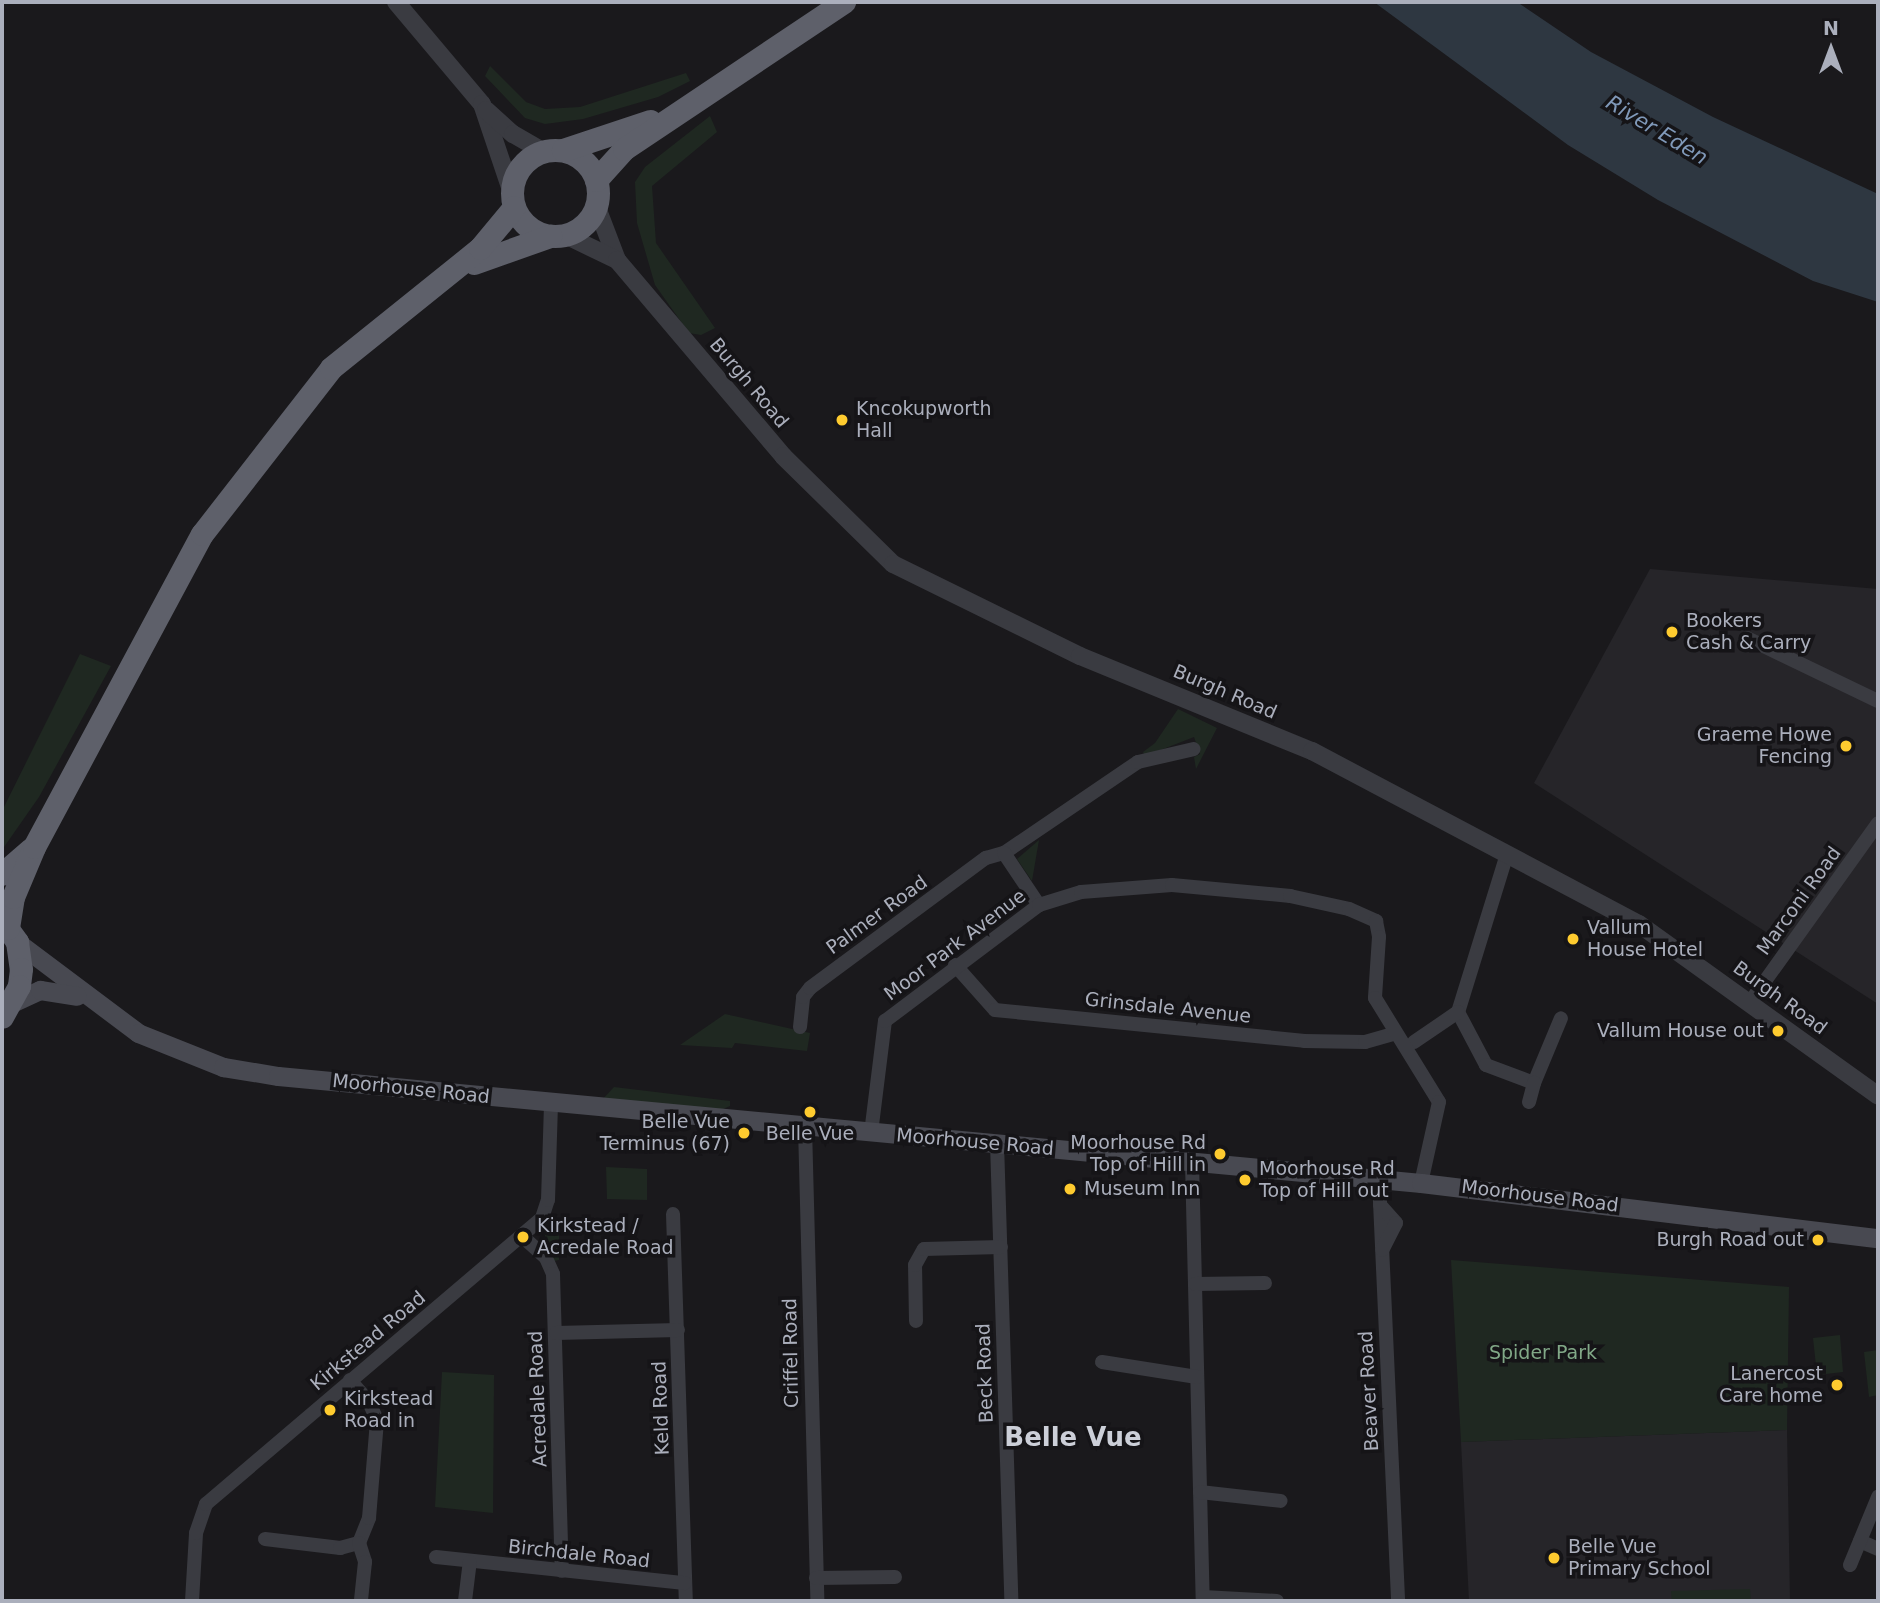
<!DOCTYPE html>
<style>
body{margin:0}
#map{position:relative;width:1880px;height:1603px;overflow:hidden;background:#1a191c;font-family:"DejaVu Sans",sans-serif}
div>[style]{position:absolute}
.built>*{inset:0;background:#262529}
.green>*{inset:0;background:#1f2821}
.water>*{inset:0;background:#2e3741}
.minor>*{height:14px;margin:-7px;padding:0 7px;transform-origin:7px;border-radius:7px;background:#3a3b41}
.tertiary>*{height:18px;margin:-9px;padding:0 9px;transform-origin:9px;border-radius:9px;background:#3a3b41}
.secondary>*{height:19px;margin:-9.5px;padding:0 9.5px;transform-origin:9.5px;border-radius:9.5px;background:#484951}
.trunk>*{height:23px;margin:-11.5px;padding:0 11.5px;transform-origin:11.5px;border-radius:11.5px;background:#5e606a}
.trunk>.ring{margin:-11.5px;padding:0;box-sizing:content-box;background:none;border:23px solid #5e606a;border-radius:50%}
.dots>*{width:19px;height:19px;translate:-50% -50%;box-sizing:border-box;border:4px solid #151417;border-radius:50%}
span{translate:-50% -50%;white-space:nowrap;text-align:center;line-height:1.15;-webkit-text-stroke:7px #151417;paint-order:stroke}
.street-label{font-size:19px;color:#abafbc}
.poi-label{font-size:19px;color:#abafbc}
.left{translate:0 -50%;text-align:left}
.right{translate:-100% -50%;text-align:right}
.park-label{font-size:19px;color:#81a887}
.water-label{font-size:21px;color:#8099b9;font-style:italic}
.district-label{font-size:26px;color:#cccfd8;font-weight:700}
.frame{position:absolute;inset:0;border:4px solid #abafbc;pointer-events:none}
.north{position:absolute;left:1796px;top:14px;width:70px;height:70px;-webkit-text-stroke:5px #151417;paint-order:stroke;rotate:0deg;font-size:19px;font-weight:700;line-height:28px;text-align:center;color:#abafbc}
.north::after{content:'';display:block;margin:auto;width:24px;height:32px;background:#abafbc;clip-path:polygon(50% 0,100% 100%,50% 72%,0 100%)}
</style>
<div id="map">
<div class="built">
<i style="clip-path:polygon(1650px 569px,1878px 589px,1878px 1004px,1534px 783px)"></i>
<i style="clip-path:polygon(1787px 1430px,1790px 1601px,1469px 1601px,1461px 1442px)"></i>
</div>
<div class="green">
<i style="clip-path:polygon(490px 66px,526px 102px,545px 109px,580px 107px,686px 73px,690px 81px,658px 97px,583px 119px,545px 124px,525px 118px,485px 76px)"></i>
<i style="clip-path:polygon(710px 116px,717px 132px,652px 186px,656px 243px,715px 328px,701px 335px,689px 333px,655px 285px,637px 223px,635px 182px,645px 167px)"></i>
<i style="clip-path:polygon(80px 654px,111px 666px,39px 797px,2px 850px,2px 811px)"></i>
<i style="clip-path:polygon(1178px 709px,1217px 728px,1196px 769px,1194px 757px,1200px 754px,1194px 737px,1145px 756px,1143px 752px,1155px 743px)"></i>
<i style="clip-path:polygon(1039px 840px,1032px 881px,1017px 859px)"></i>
<i style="clip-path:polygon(725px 1014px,810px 1033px,807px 1051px,735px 1043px,732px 1048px,680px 1045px)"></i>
<i style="clip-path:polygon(614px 1087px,730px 1101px,730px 1106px,721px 1110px,601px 1101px)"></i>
<i style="clip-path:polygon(606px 1167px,647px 1169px,647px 1200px,607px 1199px)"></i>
<i style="clip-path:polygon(546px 1224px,559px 1229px,559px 1260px,554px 1261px,543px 1246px)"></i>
<i style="clip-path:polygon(1451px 1260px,1789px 1287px,1787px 1430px,1461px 1442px)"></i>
<i style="clip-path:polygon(1840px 1335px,1843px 1372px,1817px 1375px,1813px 1338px)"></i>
<i style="clip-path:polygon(1878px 1350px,1878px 1395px,1869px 1397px,1864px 1352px)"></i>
<i style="clip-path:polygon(442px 1372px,494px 1375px,493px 1513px,435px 1507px)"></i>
<i style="clip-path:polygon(1750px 1589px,1751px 1601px,1672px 1601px,1671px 1591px)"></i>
</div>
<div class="water">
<i style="clip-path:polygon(1374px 2px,1517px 2px,1591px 52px,1713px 117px,1878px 194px,1878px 302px,1813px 281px,1658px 200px,1568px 145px)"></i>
</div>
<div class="minor">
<i style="left:1747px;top:638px;width:145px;rotate:25.7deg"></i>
<i style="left:1004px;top:853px;width:162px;rotate:-34.2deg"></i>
<i style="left:1138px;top:762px;width:57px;rotate:-13.1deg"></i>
<i style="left:1507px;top:854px;width:165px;rotate:107.2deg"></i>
<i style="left:1458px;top:1012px;width:60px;rotate:62.2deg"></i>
<i style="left:1486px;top:1065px;width:51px;rotate:20.6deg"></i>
<i style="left:1534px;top:1083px;width:70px;rotate:-67.4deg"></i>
<i style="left:955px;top:965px;width:60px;rotate:48.4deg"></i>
<i style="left:995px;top:1010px;width:311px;rotate:5.7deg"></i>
<i style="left:1304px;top:1041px;width:61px;rotate:0.9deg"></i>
<i style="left:1365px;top:1042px;width:32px;rotate:-16deg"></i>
<i style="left:1750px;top:1002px;width:220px;rotate:-54.4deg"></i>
<i style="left:800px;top:1027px;width:30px;rotate:-84deg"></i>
<i style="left:803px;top:997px;width:11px;rotate:-52deg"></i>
<i style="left:810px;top:988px;width:219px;rotate:-36.5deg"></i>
<i style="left:986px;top:858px;width:19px;rotate:-16deg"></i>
<i style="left:1004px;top:853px;width:63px;rotate:56.1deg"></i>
<i style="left:1414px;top:1042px;width:53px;rotate:-34.3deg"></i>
<i style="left:1529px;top:1102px;width:20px;rotate:-75deg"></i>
<i style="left:805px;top:1127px;width:474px;rotate:88.5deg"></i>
<i style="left:871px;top:1133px;width:113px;rotate:-82.9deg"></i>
<i style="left:885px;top:1021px;width:193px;rotate:-37deg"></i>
<i style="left:1039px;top:905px;width:44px;rotate:-17.2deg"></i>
<i style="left:1081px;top:892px;width:91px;rotate:-4.4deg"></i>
<i style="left:1172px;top:885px;width:119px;rotate:5.3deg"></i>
<i style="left:1290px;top:896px;width:60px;rotate:12.4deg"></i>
<i style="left:1349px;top:909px;width:30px;rotate:24deg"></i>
<i style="left:1376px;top:921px;width:16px;rotate:79deg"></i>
<i style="left:1379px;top:937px;width:61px;rotate:93.8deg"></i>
<i style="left:1375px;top:998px;width:122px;rotate:58.4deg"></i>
<i style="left:1439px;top:1102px;width:83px;rotate:102.5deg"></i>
<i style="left:997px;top:1143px;width:458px;rotate:88.2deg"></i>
<i style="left:1192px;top:1162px;width:439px;rotate:88.6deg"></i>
<i style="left:1379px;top:1180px;width:421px;rotate:87.4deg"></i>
<i style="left:1380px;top:1205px;width:24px;rotate:48deg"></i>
<i style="left:1396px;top:1223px;width:30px;rotate:117deg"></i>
<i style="left:673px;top:1214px;width:387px;rotate:88.1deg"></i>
<i style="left:523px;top:1237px;width:31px;rotate:42deg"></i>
<i style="left:546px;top:1258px;width:17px;rotate:66deg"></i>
<i style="left:553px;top:1274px;width:297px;rotate:88.3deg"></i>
<i style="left:1195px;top:1284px;width:70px;rotate:-0.8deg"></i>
<i style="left:916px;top:1321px;width:56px;rotate:-91deg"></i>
<i style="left:915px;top:1265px;width:18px;rotate:-61deg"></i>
<i style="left:924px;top:1249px;width:77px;rotate:-1.5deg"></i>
<i style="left:556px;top:1333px;width:122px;rotate:-1.4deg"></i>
<i style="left:1102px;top:1362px;width:96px;rotate:9deg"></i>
<i style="left:1200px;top:1492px;width:81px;rotate:6.3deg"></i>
<i style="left:265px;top:1539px;width:76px;rotate:6.8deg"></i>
<i style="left:340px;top:1548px;width:20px;rotate:-15deg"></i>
<i style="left:359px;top:1543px;width:27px;rotate:-68deg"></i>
<i style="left:369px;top:1518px;width:98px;rotate:-85.3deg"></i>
<i style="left:377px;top:1420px;width:20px;rotate:-114deg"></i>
<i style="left:369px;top:1402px;width:29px;rotate:-131deg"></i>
<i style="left:1860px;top:1541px;width:20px;rotate:24deg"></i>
<i style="left:359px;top:1543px;width:20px;rotate:72deg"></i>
<i style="left:365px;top:1562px;width:39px;rotate:96deg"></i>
<i style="left:436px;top:1557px;width:250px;rotate:6deg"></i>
<i style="left:1850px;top:1565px;width:74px;rotate:-67.6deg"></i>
<i style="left:816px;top:1578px;width:79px;rotate:-0.7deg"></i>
<i style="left:1203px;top:1597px;width:74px;rotate:3.1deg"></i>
<i style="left:192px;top:1601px;width:68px;rotate:-86.6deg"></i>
<i style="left:196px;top:1533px;width:31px;rotate:-71deg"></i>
<i style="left:206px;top:1504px;width:441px;rotate:-40.4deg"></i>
<i style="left:542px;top:1218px;width:19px;rotate:-72deg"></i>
<i style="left:548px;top:1200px;width:96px;rotate:-88.2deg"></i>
<i style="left:465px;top:1601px;width:39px;rotate:-83deg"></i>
</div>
<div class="tertiary">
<i style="left:396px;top:2px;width:133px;rotate:49.9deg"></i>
<i style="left:482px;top:104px;width:91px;rotate:71.4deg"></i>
<i style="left:486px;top:110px;width:36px;rotate:42deg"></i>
<i style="left:513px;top:134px;width:34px;rotate:30deg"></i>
<i style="left:596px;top:205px;width:59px;rotate:69.1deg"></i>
<i style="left:565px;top:235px;width:58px;rotate:25.7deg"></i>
<i style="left:617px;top:260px;width:257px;rotate:49.7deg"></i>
<i style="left:783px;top:456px;width:154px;rotate:44.5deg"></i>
<i style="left:893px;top:564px;width:208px;rotate:26.2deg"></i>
<i style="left:1080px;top:656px;width:251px;rotate:22.3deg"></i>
<i style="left:1312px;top:751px;width:370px;rotate:27.9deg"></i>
<i style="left:1639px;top:924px;width:294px;rotate:35.7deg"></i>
</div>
<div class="secondary">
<i style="left:17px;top:942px;width:151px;rotate:36.9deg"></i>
<i style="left:138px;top:1033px;width:92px;rotate:21.8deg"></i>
<i style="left:223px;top:1067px;width:56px;rotate:9.3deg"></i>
<i style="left:278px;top:1076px;width:1148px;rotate:5.35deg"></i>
<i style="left:1421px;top:1183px;width:460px;rotate:6.9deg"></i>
<i style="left:12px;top:1003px;width:31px;rotate:-25deg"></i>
<i style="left:40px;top:990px;width:37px;rotate:9deg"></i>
</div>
<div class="trunk">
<i class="ring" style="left:512px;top:150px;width:63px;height:63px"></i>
<i style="left:563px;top:150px;width:92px;rotate:-18.4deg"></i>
<i style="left:596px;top:180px;width:42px;rotate:-47.9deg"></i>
<i style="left:624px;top:149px;width:265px;rotate:-33.8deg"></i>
<i style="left:474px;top:263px;width:81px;rotate:-19.6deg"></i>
<i style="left:2px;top:874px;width:38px;rotate:-41deg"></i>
<i style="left:2px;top:921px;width:26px;rotate:54deg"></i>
<i style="left:17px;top:942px;width:27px;rotate:82deg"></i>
<i style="left:21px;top:969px;width:17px;rotate:97deg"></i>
<i style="left:19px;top:986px;width:35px;rotate:119deg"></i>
<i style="left:8px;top:928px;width:31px;rotate:-81deg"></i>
<i style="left:13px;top:897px;width:54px;rotate:-67.2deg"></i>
<i style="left:34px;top:847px;width:355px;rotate:-61.8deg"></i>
<i style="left:202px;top:534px;width:210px;rotate:-52.1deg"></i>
<i style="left:331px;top:368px;width:191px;rotate:-38.8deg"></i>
<i style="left:480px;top:248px;width:53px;rotate:-50.3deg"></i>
</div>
<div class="dots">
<i style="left:842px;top:420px;background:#fecb2f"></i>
<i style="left:1672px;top:632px;background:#fecb2f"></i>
<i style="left:1846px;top:746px;background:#fecb2f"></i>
<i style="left:1573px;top:939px;background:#fecb2f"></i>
<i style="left:1778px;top:1031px;background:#fecb2f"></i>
<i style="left:810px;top:1112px;background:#fecb2f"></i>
<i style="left:744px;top:1133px;background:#fecb2f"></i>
<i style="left:1220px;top:1154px;background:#fecb2f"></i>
<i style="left:1245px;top:1180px;background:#fecb2f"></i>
<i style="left:1070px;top:1189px;background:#fecb2f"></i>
<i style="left:523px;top:1237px;background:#fecb2f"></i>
<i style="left:1818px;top:1240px;background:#fecb2f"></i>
<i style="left:1837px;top:1385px;background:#fecb2f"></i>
<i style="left:330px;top:1410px;background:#fecb2f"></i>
<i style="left:1554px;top:1558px;background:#fecb2f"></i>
</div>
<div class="street-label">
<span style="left:749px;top:383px;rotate:50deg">Burgh Road</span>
<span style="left:1225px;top:692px;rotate:23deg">Burgh Road</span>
<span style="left:1799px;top:901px;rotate:-54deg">Marconi Road</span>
<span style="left:877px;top:915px;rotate:-36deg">Palmer Road</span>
<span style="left:955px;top:945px;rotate:-37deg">Moor Park Avenue</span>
<span style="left:1780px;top:998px;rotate:36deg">Burgh Road</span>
<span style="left:1168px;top:1008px;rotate:6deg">Grinsdale Avenue</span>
<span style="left:411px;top:1089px;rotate:6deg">Moorhouse Road</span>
<span style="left:975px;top:1142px;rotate:5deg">Moorhouse Road</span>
<span style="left:1540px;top:1196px;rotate:7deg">Moorhouse Road</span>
<span style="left:368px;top:1341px;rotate:-40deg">Kirkstead Road</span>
<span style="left:791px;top:1353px;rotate:-91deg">Criffel Road</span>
<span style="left:985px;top:1373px;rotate:-92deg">Beck Road</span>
<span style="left:1369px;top:1391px;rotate:-93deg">Beaver Road</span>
<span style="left:538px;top:1399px;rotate:-92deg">Acredale Road</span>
<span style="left:661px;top:1408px;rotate:-92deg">Keld Road</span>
<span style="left:579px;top:1554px;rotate:6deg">Birchdale Road</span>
</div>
<div class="poi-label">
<span class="left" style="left:856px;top:420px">Kncokupworth<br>Hall</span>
<span class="left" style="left:1686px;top:632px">Bookers<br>Cash &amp; Carry</span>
<span class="right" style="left:1832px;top:746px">Graeme Howe<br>Fencing</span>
<span class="left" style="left:1587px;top:939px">Vallum<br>House Hotel</span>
<span class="right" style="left:1764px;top:1031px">Vallum House out</span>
<span class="right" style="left:730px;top:1133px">Belle Vue<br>Terminus (67)</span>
<span style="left:810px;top:1134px">Belle Vue</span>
<span class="right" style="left:1206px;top:1154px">Moorhouse Rd<br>Top of Hill in</span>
<span class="left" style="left:1259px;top:1180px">Moorhouse Rd<br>Top of Hill out</span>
<span class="left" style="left:1084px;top:1189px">Museum Inn</span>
<span class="left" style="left:537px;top:1237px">Kirkstead /<br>Acredale Road</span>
<span class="right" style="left:1804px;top:1240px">Burgh Road out</span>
<span class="right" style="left:1823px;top:1385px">Lanercost<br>Care home</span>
<span class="left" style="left:344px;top:1410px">Kirkstead<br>Road in</span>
<span class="left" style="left:1568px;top:1558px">Belle Vue<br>Primary School</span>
</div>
<div class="park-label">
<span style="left:1543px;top:1353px">Spider Park</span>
</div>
<div class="water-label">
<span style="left:1657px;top:130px;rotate:31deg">River Eden</span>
</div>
<div class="district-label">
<span style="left:1073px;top:1438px">Belle Vue</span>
</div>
<div class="frame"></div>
<div class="north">N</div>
</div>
